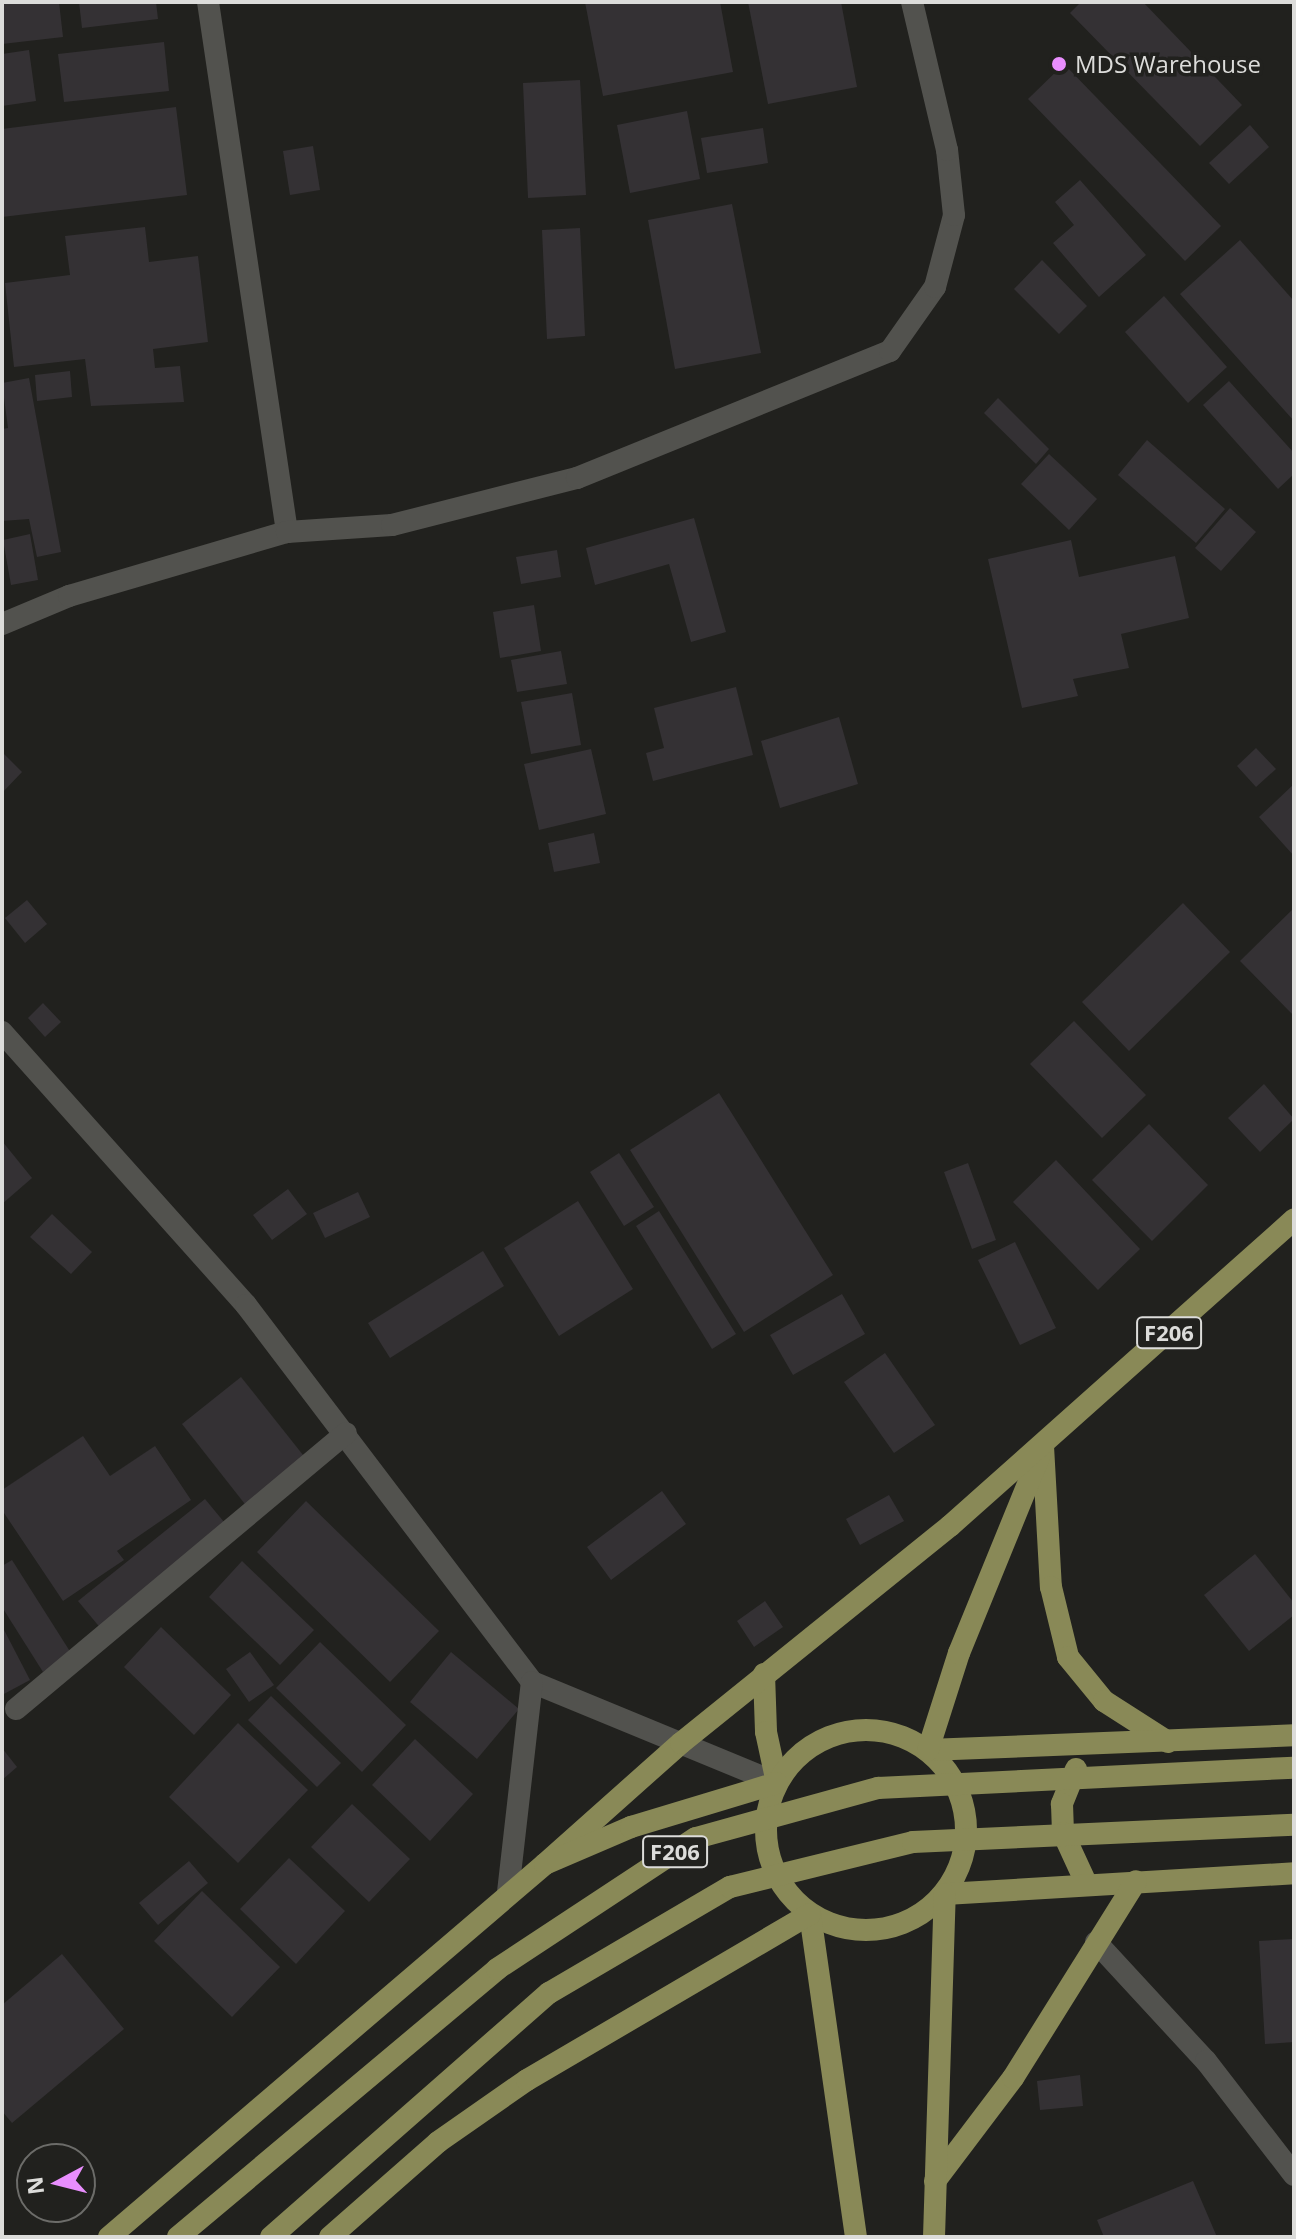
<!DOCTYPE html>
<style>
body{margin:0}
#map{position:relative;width:1296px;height:2239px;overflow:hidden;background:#21211e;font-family:"Open Sans",sans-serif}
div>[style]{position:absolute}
.building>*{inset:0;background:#343134}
.minor>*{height:22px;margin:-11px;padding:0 11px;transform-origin:11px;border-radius:11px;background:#52524e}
.primary>*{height:22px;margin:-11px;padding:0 11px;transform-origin:11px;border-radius:11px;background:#898957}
.primary>.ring{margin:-11px;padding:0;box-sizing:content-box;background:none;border:22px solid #898957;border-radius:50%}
.dots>*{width:22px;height:22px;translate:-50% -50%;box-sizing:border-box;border:4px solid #21211e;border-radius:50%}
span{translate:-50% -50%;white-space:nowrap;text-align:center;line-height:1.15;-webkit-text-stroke:7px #21211e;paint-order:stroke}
.shield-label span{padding:2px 6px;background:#21211e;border:2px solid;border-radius:6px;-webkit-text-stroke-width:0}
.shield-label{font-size:22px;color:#dcdcda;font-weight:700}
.poi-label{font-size:24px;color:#dcdcda}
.left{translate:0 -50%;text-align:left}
.frame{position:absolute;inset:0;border:4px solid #dcdcda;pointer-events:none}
.north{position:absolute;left:16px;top:2143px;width:80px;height:80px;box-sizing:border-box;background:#21211e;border:2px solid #6c6c69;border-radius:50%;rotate:263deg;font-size:22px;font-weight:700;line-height:32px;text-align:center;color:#dcdcda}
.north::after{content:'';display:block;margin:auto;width:28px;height:36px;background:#e98efe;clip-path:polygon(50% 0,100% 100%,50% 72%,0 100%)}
</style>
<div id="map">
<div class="building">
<i style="clip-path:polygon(2px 2px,59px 2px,63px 37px,2px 44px)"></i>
<i style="clip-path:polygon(79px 2px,156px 2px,158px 19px,82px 28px)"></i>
<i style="clip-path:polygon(585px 2px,720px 2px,733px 72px,603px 96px)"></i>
<i style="clip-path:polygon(748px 2px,841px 2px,857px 87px,768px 104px)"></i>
<i style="clip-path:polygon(1081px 2px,1143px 2px,1242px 105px,1200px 146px,1070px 13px)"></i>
<i style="clip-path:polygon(164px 42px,169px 91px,64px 102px,58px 54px)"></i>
<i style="clip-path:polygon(29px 50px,36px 101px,2px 106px,2px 54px)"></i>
<i style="clip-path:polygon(1064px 64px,1221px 226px,1185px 261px,1028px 99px)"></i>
<i style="clip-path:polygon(580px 80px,586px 195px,528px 198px,523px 83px)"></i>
<i style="clip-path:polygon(176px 107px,187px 195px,2px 217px,2px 129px)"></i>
<i style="clip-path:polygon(687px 111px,700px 179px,630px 193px,617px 125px)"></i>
<i style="clip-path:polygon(1250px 125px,1269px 147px,1229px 184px,1209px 163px)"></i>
<i style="clip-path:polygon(763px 128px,768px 163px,707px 173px,701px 138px)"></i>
<i style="clip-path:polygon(313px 146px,320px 190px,290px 195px,283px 151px)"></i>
<i style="clip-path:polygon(1080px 180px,1146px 255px,1099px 297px,1053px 243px,1074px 225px,1055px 202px)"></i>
<i style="clip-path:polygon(732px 204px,761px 353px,675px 369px,648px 220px)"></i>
<i style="clip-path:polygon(145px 227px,149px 262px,198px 256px,208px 342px,153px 349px,155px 368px,180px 366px,184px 402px,91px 406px,85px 359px,14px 367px,5px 283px,70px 275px,65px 236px)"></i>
<i style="clip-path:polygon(580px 228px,585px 336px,547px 339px,542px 230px)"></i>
<i style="clip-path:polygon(1240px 240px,1294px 301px,1294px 421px,1180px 294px)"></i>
<i style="clip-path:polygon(1042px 260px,1087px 306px,1059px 334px,1014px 289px)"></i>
<i style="clip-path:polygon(1164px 296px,1227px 367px,1188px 403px,1125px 332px)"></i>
<i style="clip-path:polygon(70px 371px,72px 397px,37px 401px,35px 375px)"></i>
<i style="clip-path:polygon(29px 378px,61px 552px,37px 557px,29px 519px,2px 521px,2px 429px,8px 428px,2px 383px)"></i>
<i style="clip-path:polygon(1229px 381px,1294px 453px,1294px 474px,1278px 489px,1203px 405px)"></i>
<i style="clip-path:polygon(998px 398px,1049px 449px,1036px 464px,984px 413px)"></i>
<i style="clip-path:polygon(1147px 440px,1225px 509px,1196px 543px,1118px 475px)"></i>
<i style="clip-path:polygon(1049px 454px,1097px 499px,1069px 530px,1021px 484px)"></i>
<i style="clip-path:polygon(1230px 508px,1256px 532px,1221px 571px,1195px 548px)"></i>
<i style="clip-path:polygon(694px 518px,726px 632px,691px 642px,669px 564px,595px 585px,586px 548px)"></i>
<i style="clip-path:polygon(30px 534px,38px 580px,11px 585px,3px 540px)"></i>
<i style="clip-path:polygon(1071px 540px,1079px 577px,1175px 556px,1189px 618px,1121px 634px,1129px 668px,1073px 679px,1078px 696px,1022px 708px,988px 559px)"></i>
<i style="clip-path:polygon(557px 550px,561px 577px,521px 584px,516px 557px)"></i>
<i style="clip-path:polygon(534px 605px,541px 651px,500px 658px,493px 612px)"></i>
<i style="clip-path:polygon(561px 651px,567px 684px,517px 692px,511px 660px)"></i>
<i style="clip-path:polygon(736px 687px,753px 755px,653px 781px,646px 753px,664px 748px,654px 708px)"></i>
<i style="clip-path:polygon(572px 693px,581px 745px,531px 754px,521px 702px)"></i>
<i style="clip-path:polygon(839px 717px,858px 784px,780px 808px,761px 741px)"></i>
<i style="clip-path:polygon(1256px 748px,1276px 769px,1256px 787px,1237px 766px)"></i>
<i style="clip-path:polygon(591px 749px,606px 814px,539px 830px,524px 764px)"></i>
<i style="clip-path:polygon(2px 752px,22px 772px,2px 793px)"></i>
<i style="clip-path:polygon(1294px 784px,1294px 856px,1259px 817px)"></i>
<i style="clip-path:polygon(594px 833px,600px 863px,554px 872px,548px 843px)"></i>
<i style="clip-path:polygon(27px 900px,47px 924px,25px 943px,5px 918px)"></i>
<i style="clip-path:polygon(1183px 903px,1230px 952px,1129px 1051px,1082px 1002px)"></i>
<i style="clip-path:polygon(1294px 908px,1294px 1016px,1240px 961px)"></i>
<i style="clip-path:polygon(43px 1003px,61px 1022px,45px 1037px,28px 1018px)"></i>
<i style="clip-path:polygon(1074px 1021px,1146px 1095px,1102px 1138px,1030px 1064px)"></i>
<i style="clip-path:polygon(1264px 1084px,1294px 1119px,1260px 1152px,1228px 1118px)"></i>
<i style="clip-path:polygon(719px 1093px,833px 1275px,744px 1332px,630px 1150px)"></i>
<i style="clip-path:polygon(1149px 1124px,1208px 1185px,1152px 1241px,1092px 1180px)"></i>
<i style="clip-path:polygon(2px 1141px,32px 1178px,2px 1204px)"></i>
<i style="clip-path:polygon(619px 1153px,654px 1207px,624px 1226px,590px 1172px)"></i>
<i style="clip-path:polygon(1056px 1160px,1140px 1249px,1098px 1290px,1013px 1202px)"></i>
<i style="clip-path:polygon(968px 1163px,996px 1240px,972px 1249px,944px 1172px)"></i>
<i style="clip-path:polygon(288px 1189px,307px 1214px,272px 1240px,253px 1215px)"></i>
<i style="clip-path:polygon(358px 1192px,370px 1217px,325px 1238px,313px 1213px)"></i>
<i style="clip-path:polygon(578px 1201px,633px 1289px,559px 1336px,504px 1248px)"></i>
<i style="clip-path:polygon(659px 1211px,736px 1334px,712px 1349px,636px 1226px)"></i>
<i style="clip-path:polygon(52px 1214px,92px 1252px,71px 1274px,30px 1237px)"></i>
<i style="clip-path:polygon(1015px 1242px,1056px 1328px,1020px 1345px,978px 1260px)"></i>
<i style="clip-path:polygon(483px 1251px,504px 1286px,390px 1358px,368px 1323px)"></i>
<i style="clip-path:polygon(842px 1294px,865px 1334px,793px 1375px,770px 1335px)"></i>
<i style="clip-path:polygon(885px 1353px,935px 1425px,894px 1453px,844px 1382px)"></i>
<i style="clip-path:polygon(241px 1377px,307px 1460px,248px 1508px,182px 1424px)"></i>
<i style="clip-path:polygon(83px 1436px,110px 1476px,155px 1446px,191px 1500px,117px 1551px,124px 1560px,63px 1601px,2px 1510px,2px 1490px)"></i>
<i style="clip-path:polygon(662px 1491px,686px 1524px,611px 1580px,587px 1547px)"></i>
<i style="clip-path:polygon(889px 1495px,904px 1521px,860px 1545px,846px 1519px)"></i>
<i style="clip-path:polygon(205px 1499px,229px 1528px,102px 1630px,78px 1601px)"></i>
<i style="clip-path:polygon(306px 1501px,439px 1631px,390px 1682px,257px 1552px)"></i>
<i style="clip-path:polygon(1255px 1554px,1294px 1603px,1294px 1615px,1249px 1651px,1204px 1595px)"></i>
<i style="clip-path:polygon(12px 1560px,71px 1653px,43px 1672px,2px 1607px,2px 1566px)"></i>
<i style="clip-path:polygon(242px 1561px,314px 1630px,280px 1665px,209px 1597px)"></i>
<i style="clip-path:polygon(765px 1601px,783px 1627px,754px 1647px,737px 1621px)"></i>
<i style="clip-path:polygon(2px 1626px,30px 1680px,2px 1695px)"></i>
<i style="clip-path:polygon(161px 1627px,231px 1695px,194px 1735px,124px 1667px)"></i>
<i style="clip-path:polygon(320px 1642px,406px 1725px,362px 1772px,276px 1688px)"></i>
<i style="clip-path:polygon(250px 1652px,274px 1685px,249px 1702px,226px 1669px)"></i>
<i style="clip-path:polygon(451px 1652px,519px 1709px,477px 1759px,410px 1702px)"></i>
<i style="clip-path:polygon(271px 1696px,341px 1763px,317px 1787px,248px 1720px)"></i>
<i style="clip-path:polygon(238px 1723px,308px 1790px,238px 1863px,169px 1797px)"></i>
<i style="clip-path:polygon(415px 1739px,473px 1794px,430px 1841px,372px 1785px)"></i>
<i style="clip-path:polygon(2px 1748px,17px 1767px,2px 1780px)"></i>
<i style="clip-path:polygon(352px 1804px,410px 1859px,369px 1902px,311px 1847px)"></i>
<i style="clip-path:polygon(289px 1858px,345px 1911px,296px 1964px,240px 1909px)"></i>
<i style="clip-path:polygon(189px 1861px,208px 1883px,158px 1925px,139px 1903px)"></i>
<i style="clip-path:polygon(202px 1891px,280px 1967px,232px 2017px,154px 1941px)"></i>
<i style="clip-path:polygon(1294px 1939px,1294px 2042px,1265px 2044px,1259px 1941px)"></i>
<i style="clip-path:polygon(62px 1954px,124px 2029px,12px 2123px,2px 2111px,2px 2005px)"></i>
<i style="clip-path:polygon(1080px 2075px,1083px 2106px,1040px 2110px,1037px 2081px)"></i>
<i style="clip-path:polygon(1193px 2181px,1217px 2237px,1104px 2237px,1097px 2220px)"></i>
</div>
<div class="minor">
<i style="left:208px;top:2px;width:536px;rotate:81.52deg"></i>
<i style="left:2px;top:624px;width:73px;rotate:-22.7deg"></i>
<i style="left:69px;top:596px;width:227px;rotate:-16.4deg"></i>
<i style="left:287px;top:532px;width:105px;rotate:-3.8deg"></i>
<i style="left:392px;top:525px;width:191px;rotate:-14.3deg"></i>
<i style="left:577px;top:478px;width:338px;rotate:-22.1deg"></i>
<i style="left:890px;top:351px;width:78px;rotate:-54.9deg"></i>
<i style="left:935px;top:287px;width:74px;rotate:-75.2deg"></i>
<i style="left:954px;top:215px;width:65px;rotate:-96.1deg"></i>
<i style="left:947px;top:150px;width:152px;rotate:-103.3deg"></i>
<i style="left:2px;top:1032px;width:366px;rotate:48.2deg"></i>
<i style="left:246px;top:1305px;width:473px;rotate:52.8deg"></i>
<i style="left:532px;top:1682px;width:265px;rotate:22.4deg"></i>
<i style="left:16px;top:1709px;width:430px;rotate:-39.9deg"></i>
<i style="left:508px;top:1892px;width:211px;rotate:-83.5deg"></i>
<i style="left:1096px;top:1942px;width:162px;rotate:47.3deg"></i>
<i style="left:1206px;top:2061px;width:144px;rotate:52.3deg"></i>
</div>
<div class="primary">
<i style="left:1043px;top:1446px;width:141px;rotate:86.8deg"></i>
<i style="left:1051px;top:1587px;width:72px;rotate:76.3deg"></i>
<i style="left:1068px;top:1657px;width:57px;rotate:50.7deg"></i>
<i style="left:1104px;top:1701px;width:76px;rotate:32.6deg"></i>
<i style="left:764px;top:1674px;width:58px;rotate:88deg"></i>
<i style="left:766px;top:1732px;width:52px;rotate:77.8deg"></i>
<i class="ring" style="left:766px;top:1730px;width:178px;height:178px"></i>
<i style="left:928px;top:1750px;width:366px;rotate:-2.3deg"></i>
<i style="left:928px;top:1750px;width:102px;rotate:-72.3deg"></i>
<i style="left:959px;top:1653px;width:214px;rotate:-67.8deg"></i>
<i style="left:1076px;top:1769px;width:38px;rotate:112deg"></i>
<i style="left:1062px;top:1804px;width:29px;rotate:88deg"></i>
<i style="left:1063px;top:1833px;width:55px;rotate:65.3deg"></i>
<i style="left:545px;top:1864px;width:182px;rotate:-41.7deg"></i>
<i style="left:681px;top:1743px;width:346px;rotate:-38.9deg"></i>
<i style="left:950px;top:1526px;width:461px;rotate:-41.7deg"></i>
<i style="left:945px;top:1894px;width:350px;rotate:-3.4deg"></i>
<i style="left:810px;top:1914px;width:326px;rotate:81.9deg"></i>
<i style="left:935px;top:2181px;width:129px;rotate:-52.9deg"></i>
<i style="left:1013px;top:2078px;width:232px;rotate:-58deg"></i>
<i style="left:109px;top:2237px;width:574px;rotate:-40.55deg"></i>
<i style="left:545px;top:1864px;width:94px;rotate:-23.3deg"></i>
<i style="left:631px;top:1827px;width:152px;rotate:-16.8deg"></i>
<i style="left:178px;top:2237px;width:417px;rotate:-40deg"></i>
<i style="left:497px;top:1969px;width:238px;rotate:-33.4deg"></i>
<i style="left:696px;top:1838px;width:189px;rotate:-15.4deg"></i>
<i style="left:878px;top:1788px;width:416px;rotate:-2.8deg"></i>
<i style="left:271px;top:2237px;width:370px;rotate:-41.3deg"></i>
<i style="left:549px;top:1993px;width:210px;rotate:-30.4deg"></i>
<i style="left:730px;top:1887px;width:188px;rotate:-13.8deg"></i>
<i style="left:913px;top:1842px;width:381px;rotate:-2.6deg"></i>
<i style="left:330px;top:2237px;width:144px;rotate:-41.3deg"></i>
<i style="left:438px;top:2142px;width:108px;rotate:-34.9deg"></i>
<i style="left:527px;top:2080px;width:328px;rotate:-30.4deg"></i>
<i style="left:934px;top:2237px;width:343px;rotate:-88.2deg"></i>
</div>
<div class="dots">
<i style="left:1059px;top:64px;background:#e98efe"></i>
</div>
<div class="shield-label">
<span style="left:1169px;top:1333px">F206</span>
<span style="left:675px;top:1852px">F206</span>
</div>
<div class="poi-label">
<span class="left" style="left:1075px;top:64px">MDS Warehouse</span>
</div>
<div class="frame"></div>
<div class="north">N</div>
</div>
